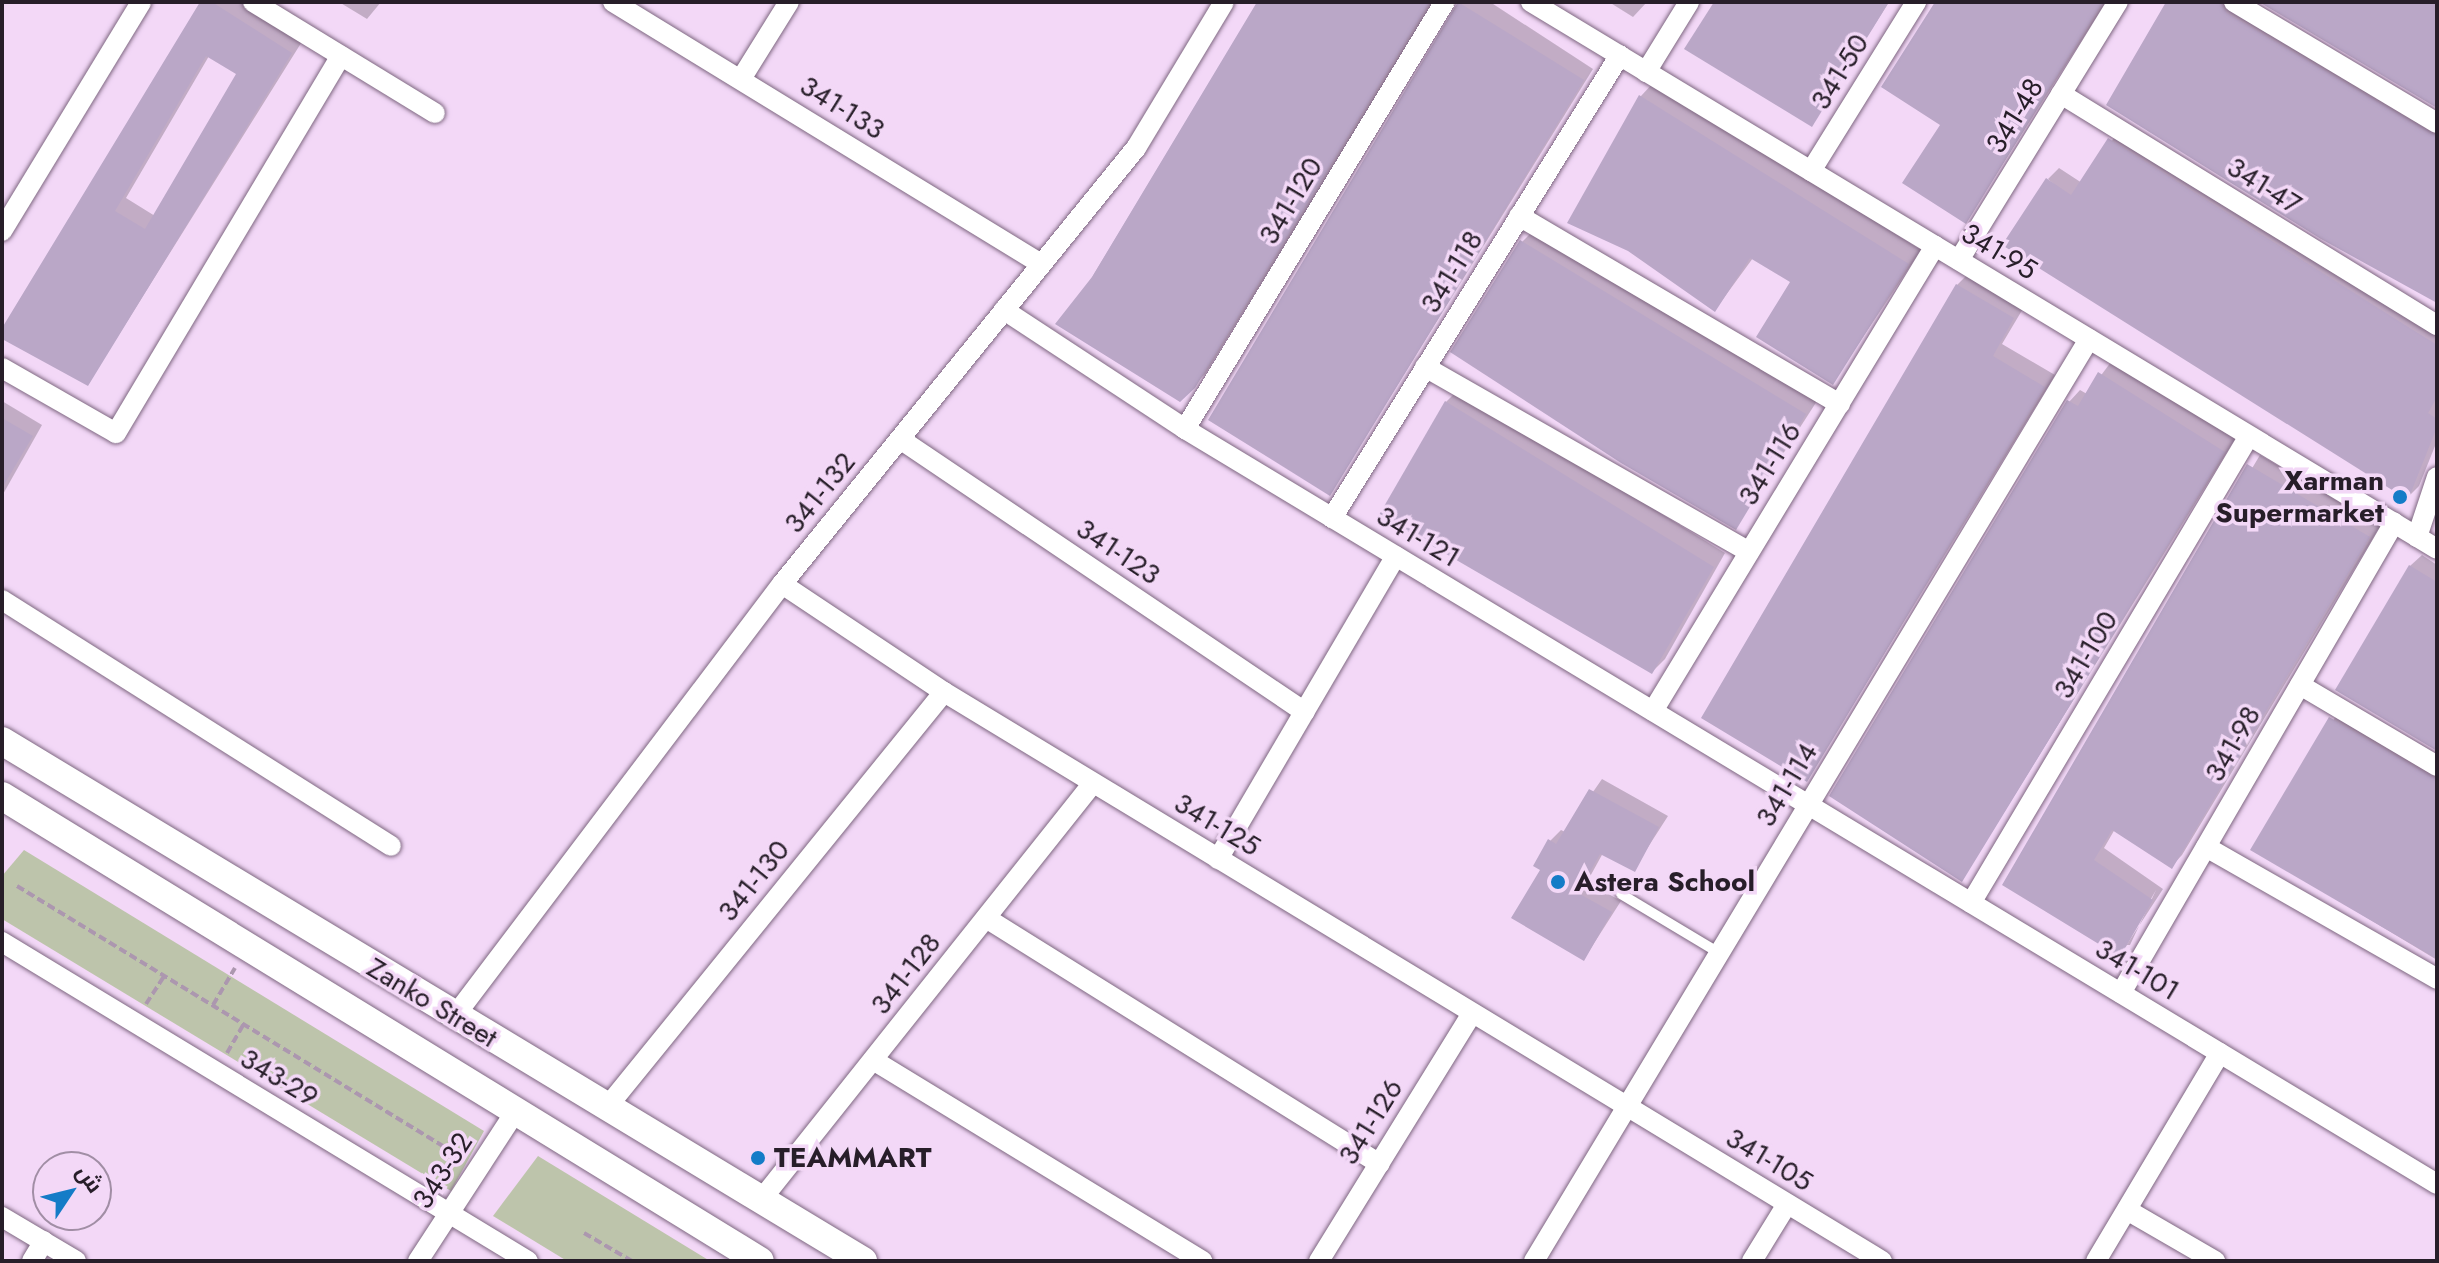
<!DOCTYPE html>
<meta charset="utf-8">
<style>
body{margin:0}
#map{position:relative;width:2439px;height:1263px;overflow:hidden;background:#f3d8f7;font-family:Jost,Cairo,sans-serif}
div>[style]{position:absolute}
.green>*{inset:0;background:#bdc4ab}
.shadow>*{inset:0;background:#0003}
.building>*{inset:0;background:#baa7c7}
.path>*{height:4px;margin-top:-2px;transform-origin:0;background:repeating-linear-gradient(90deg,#ac97af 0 8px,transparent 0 12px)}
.roads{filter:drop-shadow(0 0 2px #7e6781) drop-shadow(0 0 2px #7e6781)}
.lane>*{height:10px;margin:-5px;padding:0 5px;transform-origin:5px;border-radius:5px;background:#fff}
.street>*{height:20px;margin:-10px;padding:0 10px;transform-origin:10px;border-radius:10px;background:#fff}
.secondary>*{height:28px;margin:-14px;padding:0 14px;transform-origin:14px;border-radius:14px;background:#fff}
.dots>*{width:22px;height:22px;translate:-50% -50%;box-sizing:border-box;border:4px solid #f3d8f7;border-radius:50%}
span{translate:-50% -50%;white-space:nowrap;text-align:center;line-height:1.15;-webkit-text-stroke:7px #f3d8f7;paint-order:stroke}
.street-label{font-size:28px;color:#271e29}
.poi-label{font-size:28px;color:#271e29;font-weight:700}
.right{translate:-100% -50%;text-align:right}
.left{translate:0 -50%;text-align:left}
.frame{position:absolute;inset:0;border:4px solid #271e29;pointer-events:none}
.north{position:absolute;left:32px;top:1151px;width:80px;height:80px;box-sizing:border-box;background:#f3d8f7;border:2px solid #a18ea5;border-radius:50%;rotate:55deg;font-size:22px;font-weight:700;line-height:32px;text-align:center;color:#271e29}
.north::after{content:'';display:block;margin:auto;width:28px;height:36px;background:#147cc7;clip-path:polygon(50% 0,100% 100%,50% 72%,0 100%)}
</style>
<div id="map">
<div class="green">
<i style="clip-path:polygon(24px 850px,484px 1131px,451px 1191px,2px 919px,2px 876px)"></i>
<i style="clip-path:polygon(538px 1156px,710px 1261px,567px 1261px,493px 1216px)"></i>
</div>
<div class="shadow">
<i style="clip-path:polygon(evenodd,203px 2px,243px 2px,303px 40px,88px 384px,2px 332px,203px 2px,209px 56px,239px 74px,155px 216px,126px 198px,209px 56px)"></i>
<i style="clip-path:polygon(339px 2px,381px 2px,367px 19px)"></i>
<i style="clip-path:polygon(1258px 2px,1435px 2px,1205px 374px,1180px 399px,1073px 309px)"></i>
<i style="clip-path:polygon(1459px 2px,1490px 2px,1593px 69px,1330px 494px,1210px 419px)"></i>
<i style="clip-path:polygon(1609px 2px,1647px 2px,1633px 17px)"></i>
<i style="clip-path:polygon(1714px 2px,1889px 2px,1812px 124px)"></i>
<i style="clip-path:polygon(1936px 2px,2106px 2px,1966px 221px,1943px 124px)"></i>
<i style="clip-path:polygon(2170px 2px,2242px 2px,2437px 122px,2437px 300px)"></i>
<i style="clip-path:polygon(1654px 82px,1921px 250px,1833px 382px,1792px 281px,1753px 258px,1715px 310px,1629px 249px,1570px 222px,1641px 96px)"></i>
<i style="clip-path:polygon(2121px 128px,2437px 326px,2437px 441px,2419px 486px,2407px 498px,2048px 179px,2059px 168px,2082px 183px)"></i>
<i style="clip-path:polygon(1534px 230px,1817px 401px,1736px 527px,1522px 242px)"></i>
<i style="clip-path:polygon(1968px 274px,2024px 307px,2002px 344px,2055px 375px,1807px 780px,1957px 285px)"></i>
<i style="clip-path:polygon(2111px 362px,2235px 439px,1962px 880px,2069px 402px,2080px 390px,2087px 394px)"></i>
<i style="clip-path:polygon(1459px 389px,1725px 553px,1665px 659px,1652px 672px,1446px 402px)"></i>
<i style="clip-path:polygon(2px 401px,42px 425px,2px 496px)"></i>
<i style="clip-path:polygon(evenodd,2260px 455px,2380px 526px,2182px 855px,2172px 866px,2115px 829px,2104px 848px,2163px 889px,2120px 955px,2004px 884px,2260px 455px,2156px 890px,2130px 945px,2125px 945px,2156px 890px)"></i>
<i style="clip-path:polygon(2422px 555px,2437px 565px,2437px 750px,2410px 566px)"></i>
<i style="clip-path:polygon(2341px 708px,2437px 771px,2437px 960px,2253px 849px)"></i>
<i style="clip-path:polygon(1602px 779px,1668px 816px,1634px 869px,1603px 853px,1587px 882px,1621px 901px,1584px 959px,1543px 869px,1550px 841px,1561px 830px,1565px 832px)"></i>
</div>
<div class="building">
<i style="clip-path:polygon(evenodd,200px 2px,212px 2px,292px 53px,88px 386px,2px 339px,2px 328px,200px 2px,206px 56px,236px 74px,145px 229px,115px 211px,206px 56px)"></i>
<i style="clip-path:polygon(1257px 2px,1430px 2px,1195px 388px,1180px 402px,1055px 324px,1092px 277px)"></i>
<i style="clip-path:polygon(1458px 2px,1584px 80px,1330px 496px,1208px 420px)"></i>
<i style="clip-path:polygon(1714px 2px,1889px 2px,1812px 127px,1684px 49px)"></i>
<i style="clip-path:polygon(1935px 2px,2103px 2px,1966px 224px,1902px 183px,1940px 125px,1881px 87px)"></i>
<i style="clip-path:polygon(2166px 2px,2221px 2px,2227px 13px,2437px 136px,2437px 303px,2321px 239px,2106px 105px)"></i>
<i style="clip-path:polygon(2259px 2px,2437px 2px,2437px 108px)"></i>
<i style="clip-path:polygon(1639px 95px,1909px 264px,1833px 385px,1756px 337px,1790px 282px,1750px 258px,1715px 312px,1628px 251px,1567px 223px)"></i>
<i style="clip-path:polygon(2108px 138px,2437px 345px,2437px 397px,2428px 413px,2437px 419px,2437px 427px,2408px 500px,2002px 245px,2046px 178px,2071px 195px)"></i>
<i style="clip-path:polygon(1520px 240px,1806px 414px,1736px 530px,1621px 463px,1450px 352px)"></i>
<i style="clip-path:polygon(1956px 284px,2014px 318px,1993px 356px,2045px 387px,1807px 782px,1701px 718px)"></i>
<i style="clip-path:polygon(2098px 372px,2225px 452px,1962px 882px,1829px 796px,2067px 400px,2078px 406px)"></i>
<i style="clip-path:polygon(1445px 401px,1714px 567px,1652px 674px,1379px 515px)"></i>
<i style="clip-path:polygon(2px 418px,33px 436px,2px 488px)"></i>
<i style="clip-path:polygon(2247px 464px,2370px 537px,2172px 869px,2112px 830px,2094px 860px,2153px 900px,2120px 957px,2002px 885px)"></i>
<i style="clip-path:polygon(2409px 565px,2437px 582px,2437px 751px,2335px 690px)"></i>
<i style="clip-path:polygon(2329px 717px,2437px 779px,2437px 959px,2250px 850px)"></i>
<i style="clip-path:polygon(1589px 789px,1659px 827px,1635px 872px,1600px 854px,1578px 893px,1612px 912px,1584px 961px,1511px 918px,1540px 870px,1533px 866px,1548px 839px,1556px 844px)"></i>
</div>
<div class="path">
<i style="left:17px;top:886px;width:520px;rotate:31.4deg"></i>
<i style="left:146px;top:1004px;width:33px;rotate:-57deg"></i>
<i style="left:213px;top:1005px;width:43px;rotate:-59.3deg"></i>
<i style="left:227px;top:1053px;width:34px;rotate:-60deg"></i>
<i style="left:448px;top:1170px;width:17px;rotate:-59deg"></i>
<i style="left:584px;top:1233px;width:56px;rotate:30.3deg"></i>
</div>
<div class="roads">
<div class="lane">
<i style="left:1621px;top:894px;width:114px;rotate:31deg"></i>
</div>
<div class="street">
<i style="left:253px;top:2px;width:213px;rotate:31.4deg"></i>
<i style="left:613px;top:2px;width:502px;rotate:31.47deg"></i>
<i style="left:1531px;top:2px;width:1058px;rotate:31.12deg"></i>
<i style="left:2234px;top:2px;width:236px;rotate:30.8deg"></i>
<i style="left:1646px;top:72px;width:82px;rotate:-58.4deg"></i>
<i style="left:741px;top:79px;width:91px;rotate:-58.1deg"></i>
<i style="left:2061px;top:94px;width:441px;rotate:31.6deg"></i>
<i style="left:1811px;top:171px;width:199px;rotate:-58.1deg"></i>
<i style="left:1519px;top:216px;width:372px;rotate:30.4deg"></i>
<i style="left:2px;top:231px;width:268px;rotate:-58.7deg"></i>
<i style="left:1959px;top:260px;width:303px;rotate:-58.4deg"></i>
<i style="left:1004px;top:310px;width:217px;rotate:33.3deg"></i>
<i style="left:1185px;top:429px;width:1462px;rotate:31.09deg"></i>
<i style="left:1425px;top:367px;width:373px;rotate:29.7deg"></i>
<i style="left:2px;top:368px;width:131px;rotate:29.7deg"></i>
<i style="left:116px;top:433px;width:439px;rotate:-59.2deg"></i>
<i style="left:1185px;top:429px;width:500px;rotate:-58.7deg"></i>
<i style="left:900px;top:439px;width:488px;rotate:34deg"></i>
<i style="left:1332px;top:518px;width:545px;rotate:-58.12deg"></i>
<i style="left:2417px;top:537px;width:63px;rotate:-71.6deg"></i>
<i style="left:782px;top:584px;width:195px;rotate:33.7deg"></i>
<i style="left:944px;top:692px;width:1097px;rotate:31.24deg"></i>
<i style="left:2px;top:600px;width:460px;rotate:32.3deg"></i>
<i style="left:2300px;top:685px;width:159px;rotate:30.6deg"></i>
<i style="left:1653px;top:711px;width:544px;rotate:-58.77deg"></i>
<i style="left:2206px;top:847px;width:266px;rotate:29.7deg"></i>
<i style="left:1218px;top:859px;width:351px;rotate:-59.6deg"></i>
<i style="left:1971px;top:903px;width:543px;rotate:-59.24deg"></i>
<i style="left:986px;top:918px;width:464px;rotate:32deg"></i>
<i style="left:2px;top:942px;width:615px;rotate:31.24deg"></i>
<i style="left:2121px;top:993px;width:544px;rotate:-59.85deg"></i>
<i style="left:454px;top:1017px;width:543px;rotate:-52.86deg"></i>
<i style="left:782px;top:584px;width:562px;rotate:-50.93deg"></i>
<i style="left:1136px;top:148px;width:170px;rotate:-58.9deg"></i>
<i style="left:873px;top:1060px;width:386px;rotate:31.4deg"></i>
<i style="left:608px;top:1106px;width:533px;rotate:-50.94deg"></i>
<i style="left:761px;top:1200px;width:533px;rotate:-51.47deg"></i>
<i style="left:2127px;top:1210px;width:102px;rotate:30.1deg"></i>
<i style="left:2px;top:1217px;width:86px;rotate:30.7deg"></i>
<i style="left:32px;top:1261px;width:23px;rotate:-59deg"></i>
<i style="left:418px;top:1261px;width:178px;rotate:-56.9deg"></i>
<i style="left:1319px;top:1261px;width:291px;rotate:-58.3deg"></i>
<i style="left:1534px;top:1261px;width:1076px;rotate:-58.95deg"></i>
<i style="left:1752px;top:1261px;width:67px;rotate:-58.4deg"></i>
<i style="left:2096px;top:1261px;width:242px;rotate:-59.2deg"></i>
</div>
<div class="secondary">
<i style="left:2px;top:741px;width:1006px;rotate:31.13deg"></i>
<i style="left:2px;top:796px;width:889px;rotate:31.53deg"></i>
</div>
</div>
<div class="dots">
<i style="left:2400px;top:497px;background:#147cc7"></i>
<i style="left:1558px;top:882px;background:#147cc7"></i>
<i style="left:758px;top:1158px;background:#147cc7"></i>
</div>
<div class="street-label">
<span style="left:1840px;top:72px;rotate:-58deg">341-50</span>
<span style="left:842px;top:108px;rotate:32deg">341-133</span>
<span style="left:2015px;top:116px;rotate:-58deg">341-48</span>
<span style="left:2264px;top:186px;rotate:32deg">341-47</span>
<span style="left:1291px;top:201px;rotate:-59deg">341-120</span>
<span style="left:1999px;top:252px;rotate:31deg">341-95</span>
<span style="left:1452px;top:272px;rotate:-58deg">341-118</span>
<span style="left:1770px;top:464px;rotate:-58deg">341-116</span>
<span style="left:820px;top:493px;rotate:-51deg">341-132</span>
<span style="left:1418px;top:537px;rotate:31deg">341-121</span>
<span style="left:1118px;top:552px;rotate:34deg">341-123</span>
<span style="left:2086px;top:655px;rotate:-59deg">341-100</span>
<span style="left:2233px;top:744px;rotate:-60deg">341-98</span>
<span style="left:1787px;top:785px;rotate:-59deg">341-114</span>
<span style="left:1217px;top:825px;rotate:31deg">341-125</span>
<span style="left:754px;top:881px;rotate:-51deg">341-130</span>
<span style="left:2137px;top:970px;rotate:31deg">341-101</span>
<span style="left:906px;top:974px;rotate:-52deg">341-128</span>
<span style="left:432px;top:1003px;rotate:31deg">Zanko Street</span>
<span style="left:279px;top:1078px;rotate:31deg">343-29</span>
<span style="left:1371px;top:1122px;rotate:-58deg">341-126</span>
<span style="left:1769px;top:1160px;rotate:31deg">341-105</span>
<span style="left:443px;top:1171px;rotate:-57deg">343-32</span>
</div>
<div class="poi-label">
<span class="right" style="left:2384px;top:497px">Xarman<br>Supermarket</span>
<span class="left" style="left:1574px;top:882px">Astera School</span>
<span class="left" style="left:774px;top:1158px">TEAMMART</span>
</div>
<div class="frame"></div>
<div class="north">ش</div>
</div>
